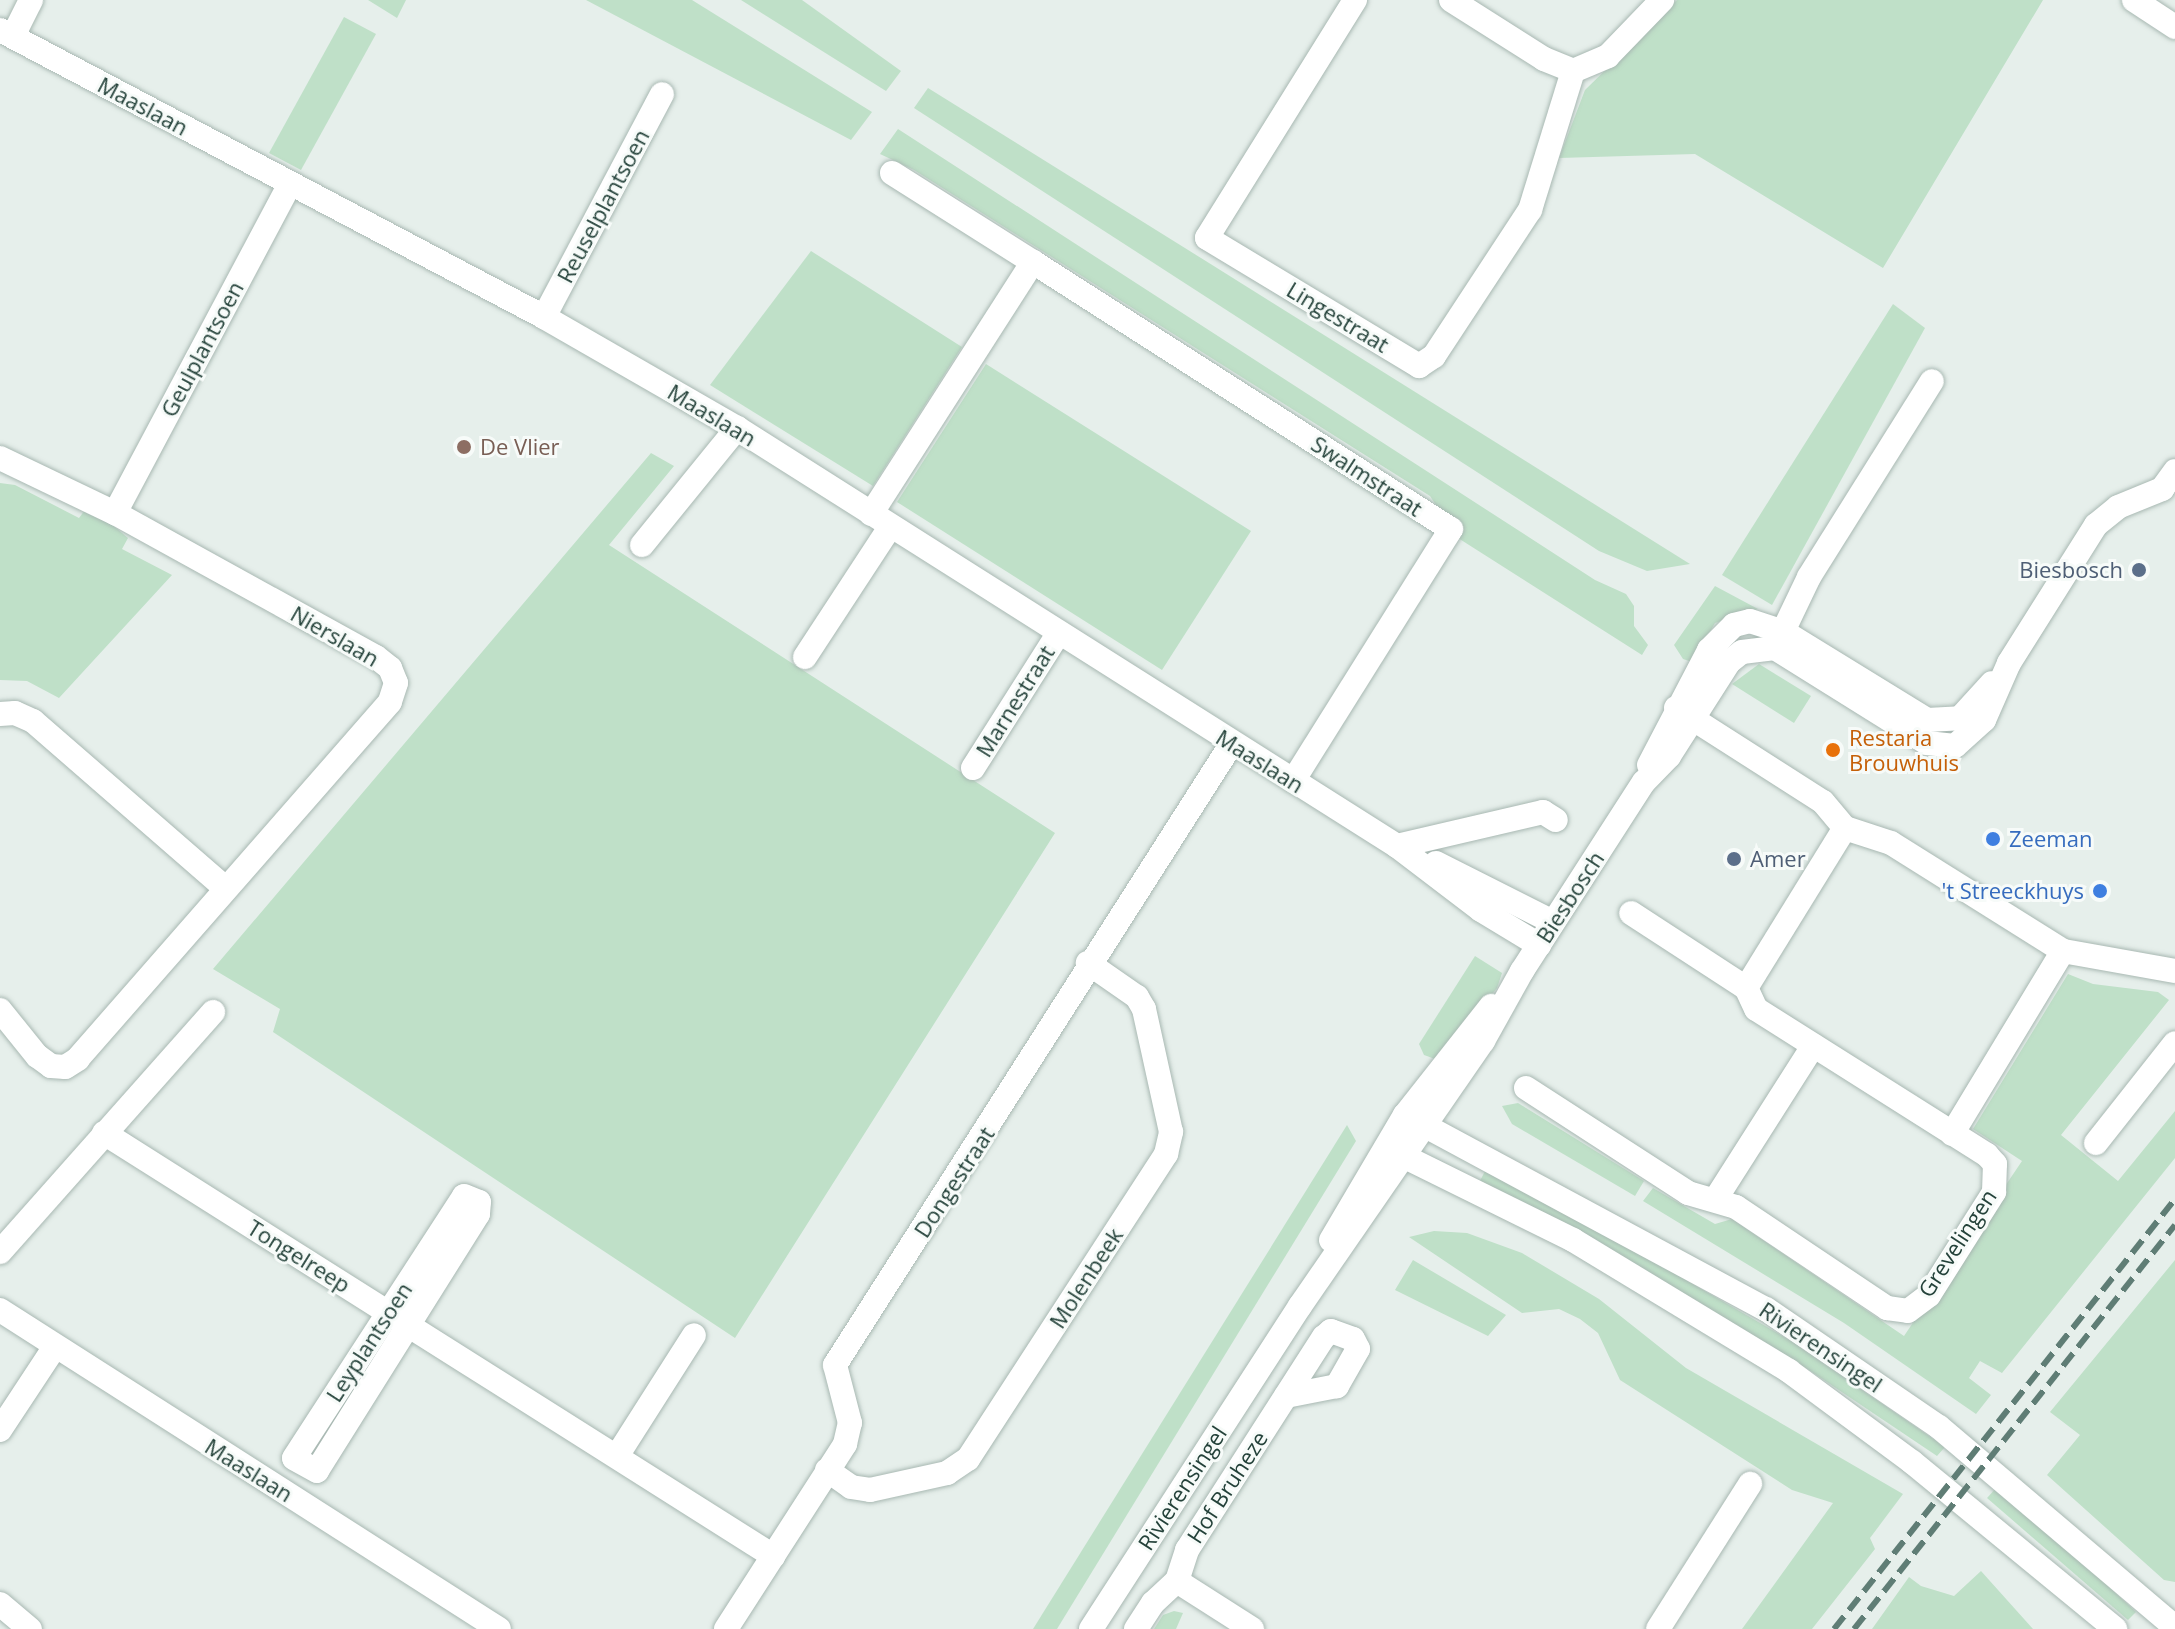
<!DOCTYPE html>
<style>
body{margin:0}
#map{position:relative;width:2175px;height:1629px;overflow:hidden;background:#e6efeb;font-family:"Open Sans",sans-serif}
div>[style]{position:absolute}
.green>*{inset:0;background:#bfe0c8}
.roads{filter:drop-shadow(0 0 2px #a8b8b2) drop-shadow(0 0 2px #a8b8b2)}
.minor>*{height:24px;margin:-12px;padding:0 12px;transform-origin:12px;border-radius:12px;background:#fff}
.rail>*{height:6px;margin-top:-3px;transform-origin:0;background:repeating-linear-gradient(90deg,#5f7d75 0 16px,transparent 0 24px)}
.dots>*{width:22px;height:22px;translate:-50% -50%;box-sizing:border-box;border:4px solid #f7fbf9;border-radius:50%}
span{translate:-50% -50%;white-space:nowrap;text-align:center;line-height:1.15;-webkit-text-stroke:6px #f7fbf9;paint-order:stroke}
.street-label{font-size:22px;color:#24423a}
.education-label{font-size:22px;color:#785e54}
.left{translate:0 -50%;text-align:left}
.service-label{font-size:22px;color:#4e5e75}
.right{translate:-100% -50%;text-align:right}
.food-label{font-size:22px;color:#c56008}
.shop-label{font-size:22px;color:#366cbe}
</style>
<div id="map">
<div class="green">
<i style="clip-path:polygon(368px 0,406px 0,397px 18px)"></i>
<i style="clip-path:polygon(586px 0,692px 0,872px 112px,851px 140px)"></i>
<i style="clip-path:polygon(741px 0,802px 0,901px 71px,886px 91px)"></i>
<i style="clip-path:polygon(1677px 0,2043px 0,1883px 268px,1695px 154px,1559px 158px,1585px 90px)"></i>
<i style="clip-path:polygon(344px 17px,376px 34px,301px 170px,269px 153px)"></i>
<i style="clip-path:polygon(928px 88px,1209px 263px,1690px 564px,1647px 571px,1599px 551px,914px 108px)"></i>
<i style="clip-path:polygon(898px 129px,1595px 580px,1626px 594px,1634px 606px,1634px 626px,1648px 645px,1642px 655px,1458px 538px,1430px 496px,914px 170px,880px 154px)"></i>
<i style="clip-path:polygon(811px 251px,962px 347px,873px 486px,710px 385px)"></i>
<i style="clip-path:polygon(1893px 304px,1925px 328px,1772px 605px,1722px 575px)"></i>
<i style="clip-path:polygon(986px 364px,1251px 531px,1162px 670px,897px 502px)"></i>
<i style="clip-path:polygon(651px 453px,674px 466px,609px 545px,1055px 833px,735px 1338px,273px 1032px,280px 1009px,213px 969px)"></i>
<i style="clip-path:polygon(0 483px,15px 485px,79px 518px,85px 510px,109px 522px,128px 538px,122px 549px,172px 575px,59px 698px,27px 681px,0 680px)"></i>
<i style="clip-path:polygon(1715px 586px,1758px 609px,1715px 623px,1692px 662px,1683px 659px,1674px 645px)"></i>
<i style="clip-path:polygon(1759px 664px,1811px 696px,1794px 723px,1732px 684px)"></i>
<i style="clip-path:polygon(1475px 956px,1502px 973px,1497px 988px,1438px 1060px,1424px 1055px,1419px 1044px)"></i>
<i style="clip-path:polygon(2068px 974px,2093px 984px,2158px 992px,2169px 1000px,2061px 1135px,2118px 1181px,2175px 1111px,2175px 1158px,2002px 1373px,1980px 1361px,1969px 1378px,1991px 1395px,1976px 1414px,1844px 1323px,1643px 1201px,1653px 1188px,1715px 1224px,1732px 1219px,1904px 1336px,2022px 1161px,1973px 1129px)"></i>
<i style="clip-path:polygon(1518px 1103px,1644px 1181px,1635px 1196px,1512px 1124px,1502px 1106px)"></i>
<i style="clip-path:polygon(1347px 1125px,1356px 1141px,1057px 1629px,1033px 1629px)"></i>
<i style="clip-path:polygon(1485px 1171px,1610px 1236px,1791px 1341px,1945px 1447px,1937px 1456px,1809px 1370px,1479px 1183px)"></i>
<i style="clip-path:polygon(1434px 1231px,1467px 1233px,1522px 1253px,1599px 1299px,1686px 1368px,1903px 1494px,1870px 1538px,1875px 1549px,1812px 1629px,1742px 1629px,1833px 1503px,1792px 1490px,1620px 1380px,1598px 1333px,1580px 1319px,1559px 1309px,1522px 1313px,1409px 1237px)"></i>
<i style="clip-path:polygon(1413px 1260px,1506px 1315px,1488px 1336px,1395px 1290px)"></i>
<i style="clip-path:polygon(2175px 1260px,2175px 1582px,2164px 1580px,2047px 1475px,2080px 1435px,2050px 1412px)"></i>
<i style="clip-path:polygon(1997px 1487px,2067px 1548px,2136px 1612px,2128px 1620px,1987px 1498px)"></i>
<i style="clip-path:polygon(1981px 1571px,2033px 1629px,1872px 1629px,1909px 1577px,1921px 1586px,1954px 1596px)"></i>
<i style="clip-path:polygon(1174px 1611px,1183px 1613px,1176px 1629px,1154px 1629px,1163px 1615px)"></i>
</div>
<div class="roads">
<div class="minor">
<i style="left:1355px;top:0;width:280px;rotate:121.9deg"></i>
<i style="left:1207px;top:238px;width:248px;rotate:31.1deg"></i>
<i style="left:1419px;top:366px;width:18px;rotate:-34deg"></i>
<i style="left:1434px;top:356px;width:175px;rotate:-56.7deg"></i>
<i style="left:1530px;top:210px;width:145px;rotate:-72.8deg"></i>
<i style="left:1451px;top:0;width:110px;rotate:32.4deg"></i>
<i style="left:1544px;top:59px;width:31px;rotate:22deg"></i>
<i style="left:1573px;top:71px;width:38px;rotate:-23deg"></i>
<i style="left:1608px;top:56px;width:78px;rotate:-46deg"></i>
<i style="left:2134px;top:0;width:49px;rotate:33.4deg"></i>
<i style="left:0;top:30px;width:615px;rotate:27.81deg"></i>
<i style="left:544px;top:317px;width:223px;rotate:29.9deg"></i>
<i style="left:737px;top:428px;width:781px;rotate:32.35deg"></i>
<i style="left:1397px;top:846px;width:106px;rotate:37.3deg"></i>
<i style="left:1481px;top:910px;width:68px;rotate:31.1deg"></i>
<i style="left:13px;top:36px;width:40px;rotate:-63.4deg"></i>
<i style="left:892px;top:173px;width:167px;rotate:32.3deg"></i>
<i style="left:544px;top:317px;width:252px;rotate:-62.1deg"></i>
<i style="left:0;top:458px;width:127px;rotate:25.6deg"></i>
<i style="left:115px;top:513px;width:298px;rotate:28.9deg"></i>
<i style="left:376px;top:657px;width:18px;rotate:38deg"></i>
<i style="left:390px;top:668px;width:16px;rotate:68deg"></i>
<i style="left:396px;top:683px;width:20px;rotate:108deg"></i>
<i style="left:390px;top:702px;width:474px;rotate:131.2deg"></i>
<i style="left:78px;top:1059px;width:15px;rotate:148deg"></i>
<i style="left:65px;top:1067px;width:14px;rotate:-176deg"></i>
<i style="left:51px;top:1066px;width:17px;rotate:-144deg"></i>
<i style="left:37px;top:1056px;width:59px;rotate:-128.8deg"></i>
<i style="left:115px;top:513px;width:370px;rotate:-62deg"></i>
<i style="left:871px;top:514px;width:300px;rotate:-57.3deg"></i>
<i style="left:1033px;top:262px;width:496px;rotate:32.6deg"></i>
<i style="left:1451px;top:529px;width:297px;rotate:122.1deg"></i>
<i style="left:642px;top:545px;width:151px;rotate:-50.9deg"></i>
<i style="left:1776px;top:646px;width:76px;rotate:-64.4deg"></i>
<i style="left:1809px;top:577px;width:231px;rotate:-57.9deg"></i>
<i style="left:805px;top:657px;width:155px;rotate:-56.8deg"></i>
<i style="left:1676px;top:708px;width:174px;rotate:32.6deg"></i>
<i style="left:1823px;top:802px;width:34px;rotate:50deg"></i>
<i style="left:1845px;top:828px;width:48px;rotate:18.1deg"></i>
<i style="left:1891px;top:843px;width:203px;rotate:32.1deg"></i>
<i style="left:2063px;top:951px;width:114px;rotate:10.1deg"></i>
<i style="left:0;top:714px;width:15px;rotate:-4deg"></i>
<i style="left:15px;top:713px;width:20px;rotate:24deg"></i>
<i style="left:33px;top:721px;width:254px;rotate:41deg"></i>
<i style="left:1649px;top:765px;width:130px;rotate:-62.4deg"></i>
<i style="left:1709px;top:650px;width:35px;rotate:-45deg"></i>
<i style="left:1734px;top:625px;width:16px;rotate:-14deg"></i>
<i style="left:1750px;top:621px;width:36px;rotate:18deg"></i>
<i style="left:1784px;top:632px;width:168px;rotate:31.6deg"></i>
<i style="left:1927px;top:720px;width:33px;rotate:-3deg"></i>
<i style="left:1960px;top:718px;width:47px;rotate:-47.6deg"></i>
<i style="left:973px;top:768px;width:159px;rotate:-57.6deg"></i>
<i style="left:1397px;top:846px;width:150px;rotate:-13.1deg"></i>
<i style="left:1543px;top:812px;width:15px;rotate:32deg"></i>
<i style="left:1436px;top:863px;width:131px;rotate:26.8deg"></i>
<i style="left:1746px;top:988px;width:188px;rotate:-58.3deg"></i>
<i style="left:1526px;top:1088px;width:193px;rotate:32.9deg"></i>
<i style="left:1688px;top:1193px;width:50px;rotate:16.3deg"></i>
<i style="left:1736px;top:1207px;width:182px;rotate:33.8deg"></i>
<i style="left:1887px;top:1308px;width:21px;rotate:8deg"></i>
<i style="left:1908px;top:1311px;width:26px;rotate:-37deg"></i>
<i style="left:1929px;top:1295px;width:122px;rotate:-57.7deg"></i>
<i style="left:1994px;top:1192px;width:28px;rotate:-88deg"></i>
<i style="left:1995px;top:1164px;width:12px;rotate:-132deg"></i>
<i style="left:1987px;top:1155px;width:273px;rotate:-147.7deg"></i>
<i style="left:1756px;top:1009px;width:23px;rotate:-115deg"></i>
<i style="left:1746px;top:988px;width:137px;rotate:-146.9deg"></i>
<i style="left:1405px;top:1115px;width:139px;rotate:-51.7deg"></i>
<i style="left:104px;top:1133px;width:792px;rotate:32.3deg"></i>
<i style="left:1952px;top:1134px;width:214px;rotate:-58.8deg"></i>
<i style="left:2096px;top:1143px;width:127px;rotate:-51.7deg"></i>
<i style="left:1393px;top:1151px;width:201px;rotate:26.3deg"></i>
<i style="left:1573px;top:1240px;width:253px;rotate:31.2deg"></i>
<i style="left:1789px;top:1371px;width:153px;rotate:36.5deg"></i>
<i style="left:1912px;top:1462px;width:263px;rotate:39.4deg"></i>
<i style="left:464px;top:1196px;width:16px;rotate:22deg"></i>
<i style="left:479px;top:1202px;width:12px;rotate:95deg"></i>
<i style="left:478px;top:1214px;width:303px;rotate:122.1deg"></i>
<i style="left:317px;top:1471px;width:26px;rotate:-151deg"></i>
<i style="left:294px;top:1458px;width:312px;rotate:-57deg"></i>
<i style="left:1715px;top:1200px;width:183px;rotate:-57.5deg"></i>
<i style="left:1331px;top:1240px;width:145px;rotate:-59.4deg"></i>
<i style="left:1405px;top:1115px;width:410px;rotate:28.3deg"></i>
<i style="left:1766px;top:1309px;width:209px;rotate:34.3deg"></i>
<i style="left:1939px;top:1427px;width:309px;rotate:40.3deg"></i>
<i style="left:0;top:1252px;width:321px;rotate:-48.4deg"></i>
<i style="left:0;top:1310px;width:592px;rotate:32.59deg"></i>
<i style="left:0;top:1430px;width:98px;rotate:-56.6deg"></i>
<i style="left:617px;top:1456px;width:143px;rotate:-57.5deg"></i>
<i style="left:827px;top:1470px;width:29px;rotate:35deg"></i>
<i style="left:851px;top:1487px;width:19px;rotate:9deg"></i>
<i style="left:870px;top:1490px;width:79px;rotate:-12.4deg"></i>
<i style="left:947px;top:1473px;width:25px;rotate:-34deg"></i>
<i style="left:968px;top:1459px;width:364px;rotate:-57deg"></i>
<i style="left:1166px;top:1154px;width:23px;rotate:-77deg"></i>
<i style="left:1171px;top:1132px;width:126px;rotate:-102.4deg"></i>
<i style="left:1144px;top:1009px;width:14px;rotate:-120deg"></i>
<i style="left:1137px;top:997px;width:60px;rotate:-145.2deg"></i>
<i style="left:1177px;top:1581px;width:89px;rotate:32.6deg"></i>
<i style="left:0;top:1604px;width:39px;rotate:40deg"></i>
<i style="left:726px;top:1629px;width:220px;rotate:-57.2deg"></i>
<i style="left:845px;top:1444px;width:22px;rotate:-77deg"></i>
<i style="left:850px;top:1423px;width:60px;rotate:-104.5deg"></i>
<i style="left:835px;top:1365px;width:738px;rotate:-57.45deg"></i>
<i style="left:1091px;top:1629px;width:385px;rotate:-57.1deg"></i>
<i style="left:1300px;top:1306px;width:322px;rotate:-55.4deg"></i>
<i style="left:1483px;top:1041px;width:80px;rotate:-60.9deg"></i>
<i style="left:1522px;top:971px;width:225px;rotate:-57.2deg"></i>
<i style="left:1644px;top:782px;width:36px;rotate:-46deg"></i>
<i style="left:1669px;top:756px;width:112px;rotate:-57.4deg"></i>
<i style="left:1729px;top:662px;width:16px;rotate:-38deg"></i>
<i style="left:1742px;top:652px;width:33px;rotate:-7deg"></i>
<i style="left:1775px;top:648px;width:179px;rotate:32deg"></i>
<i style="left:1927px;top:743px;width:28px;rotate:6deg"></i>
<i style="left:1955px;top:746px;width:39px;rotate:-42deg"></i>
<i style="left:1984px;top:720px;width:62px;rotate:-66.3deg"></i>
<i style="left:2009px;top:663px;width:163px;rotate:-57.8deg"></i>
<i style="left:2096px;top:525px;width:28px;rotate:-39deg"></i>
<i style="left:2118px;top:507px;width:48px;rotate:-22.2deg"></i>
<i style="left:2162px;top:489px;width:22px;rotate:-54deg"></i>
<i style="left:1136px;top:1629px;width:31px;rotate:-57deg"></i>
<i style="left:1153px;top:1603px;width:33px;rotate:-43deg"></i>
<i style="left:1177px;top:1581px;width:33px;rotate:-72deg"></i>
<i style="left:1187px;top:1550px;width:253px;rotate:-57.3deg"></i>
<i style="left:1324px;top:1337px;width:9px;rotate:-41deg"></i>
<i style="left:1331px;top:1331px;width:23px;rotate:20deg"></i>
<i style="left:1353px;top:1339px;width:11px;rotate:63deg"></i>
<i style="left:1358px;top:1349px;width:43px;rotate:119.6deg"></i>
<i style="left:1337px;top:1386px;width:52px;rotate:168.9deg"></i>
<i style="left:1658px;top:1629px;width:172px;rotate:-57.6deg"></i>
</div>
</div>
<div class="rail">
<i style="left:1834px;top:1629px;width:549px;rotate:-51.58deg"></i>
<i style="left:1854px;top:1629px;width:516px;rotate:-51.53deg"></i>
</div>
<div class="dots">
<i style="left:464px;top:447px;background:#8d6e63"></i>
<i style="left:2139px;top:570px;background:#5c6f8a"></i>
<i style="left:1833px;top:750px;background:#e8710a"></i>
<i style="left:1993px;top:839px;background:#3f7fe0"></i>
<i style="left:1734px;top:859px;background:#5c6f8a"></i>
<i style="left:2100px;top:891px;background:#3f7fe0"></i>
</div>
<div class="street-label">
<span style="left:143px;top:106px;rotate:28deg">Maaslaan</span>
<span style="left:603px;top:206px;rotate:-62deg">Reuselplantsoen</span>
<span style="left:1338px;top:317px;rotate:31deg">Lingestraat</span>
<span style="left:202px;top:349px;rotate:-62deg">Geulplantsoen</span>
<span style="left:712px;top:415px;rotate:31deg">Maaslaan</span>
<span style="left:1367px;top:476px;rotate:33deg">Swalmstraat</span>
<span style="left:335px;top:636px;rotate:30deg">Nierslaan</span>
<span style="left:1015px;top:701px;rotate:-58deg">Marnestraat</span>
<span style="left:1260px;top:761px;rotate:32deg">Maaslaan</span>
<span style="left:1570px;top:897px;rotate:-57deg">Biesbosch</span>
<span style="left:954px;top:1182px;rotate:-57deg">Dongestraat</span>
<span style="left:1957px;top:1243px;rotate:-57deg">Grevelingen</span>
<span style="left:299px;top:1256px;rotate:32deg">Tongelreep</span>
<span style="left:1086px;top:1278px;rotate:-57deg">Molenbeek</span>
<span style="left:369px;top:1342px;rotate:-57deg">Leyplantsoen</span>
<span style="left:1821px;top:1347px;rotate:34deg">Rivierensingel</span>
<span style="left:249px;top:1470px;rotate:32deg">Maaslaan</span>
<span style="left:1227px;top:1487px;rotate:-57deg">Hof Bruheze</span>
<span style="left:1182px;top:1488px;rotate:-57deg">Rivierensingel</span>
</div>
<div class="education-label">
<span class="left" style="left:480px;top:447px">De Vlier</span>
</div>
<div class="service-label">
<span class="right" style="left:2123px;top:570px">Biesbosch</span>
<span class="left" style="left:1750px;top:859px">Amer</span>
</div>
<div class="food-label">
<span class="left" style="left:1849px;top:750px">Restaria<br>Brouwhuis</span>
</div>
<div class="shop-label">
<span class="left" style="left:2009px;top:839px">Zeeman</span>
<span class="right" style="left:2084px;top:891px">'t Streeckhuys</span>
</div>
</div>
